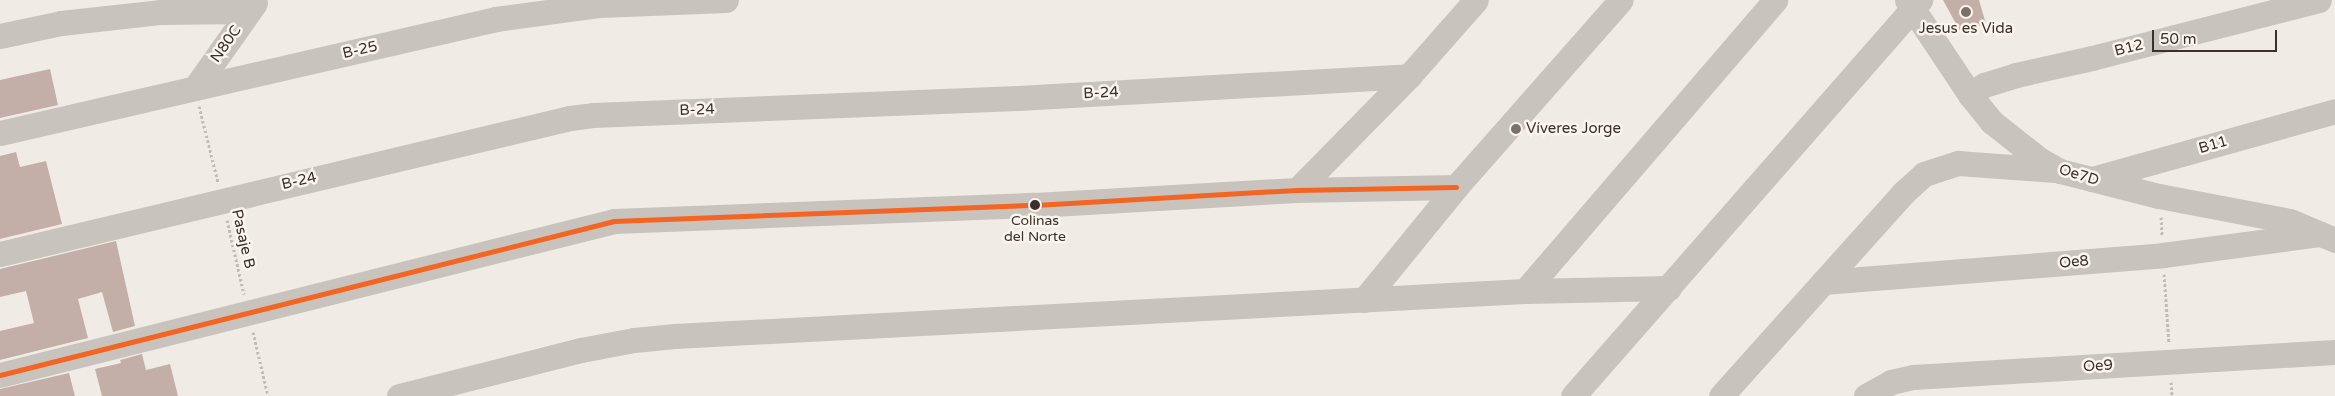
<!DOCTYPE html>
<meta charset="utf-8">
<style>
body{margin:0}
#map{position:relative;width:2335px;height:396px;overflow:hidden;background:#f0ebe5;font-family:"Varela Round",sans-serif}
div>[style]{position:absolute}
.building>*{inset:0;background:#c3afa7}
.path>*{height:3px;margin-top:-1.5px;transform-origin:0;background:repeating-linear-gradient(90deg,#c2bbb6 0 2.5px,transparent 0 5px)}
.minor>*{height:25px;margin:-12.5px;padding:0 12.5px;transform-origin:12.5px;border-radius:12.5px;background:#c9c3be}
.bus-1>*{height:5px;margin:-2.5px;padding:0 2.5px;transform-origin:2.5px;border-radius:2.5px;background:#f26522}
.dots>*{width:14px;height:14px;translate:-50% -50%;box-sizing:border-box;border:2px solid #fbf5ee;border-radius:50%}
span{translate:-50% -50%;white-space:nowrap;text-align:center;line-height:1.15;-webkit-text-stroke:5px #fbf5ee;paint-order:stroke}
.bus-label{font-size:14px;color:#3b302b}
.poi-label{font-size:15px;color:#3b302b}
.left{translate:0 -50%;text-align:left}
.street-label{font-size:15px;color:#3b302b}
.scale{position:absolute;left:2152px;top:30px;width:125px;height:22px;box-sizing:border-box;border:2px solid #3b302b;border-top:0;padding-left:6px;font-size:15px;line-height:18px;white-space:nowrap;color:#3b302b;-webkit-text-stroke:4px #fbf5ee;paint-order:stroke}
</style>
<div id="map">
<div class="building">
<i style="clip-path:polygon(1943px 0,1979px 0,1986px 24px,1960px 31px)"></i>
<i style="clip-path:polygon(50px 69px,58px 105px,0 118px,0 80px)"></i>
<i style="clip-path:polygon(16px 152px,20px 167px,46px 161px,62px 224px,0 239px,0 156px)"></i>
<i style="clip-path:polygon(116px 241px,135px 326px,113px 332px,102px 292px,78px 299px,88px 338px,0 360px,0 331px,34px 323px,26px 291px,0 297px,0 269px)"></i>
<i style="clip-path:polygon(142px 354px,146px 370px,170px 364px,178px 396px,102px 396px,95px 369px,121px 363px,120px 360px)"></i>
<i style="clip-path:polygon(69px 373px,75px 396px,0 396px,0 389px)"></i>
</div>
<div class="path">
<i style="left:199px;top:106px;width:78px;rotate:76deg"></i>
<i style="left:2161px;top:217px;width:19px;rotate:87deg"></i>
<i style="left:227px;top:220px;width:76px;rotate:77.1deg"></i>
<i style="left:2164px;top:274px;width:69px;rotate:85.9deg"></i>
<i style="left:253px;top:332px;width:66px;rotate:76.8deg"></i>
<i style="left:2171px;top:382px;width:14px;rotate:86deg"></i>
</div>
<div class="minor">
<i style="left:1907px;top:0;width:114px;rotate:56.4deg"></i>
<i style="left:1970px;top:95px;width:35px;rotate:51deg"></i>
<i style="left:1992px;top:122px;width:61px;rotate:38.4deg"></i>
<i style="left:2040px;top:160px;width:23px;rotate:29deg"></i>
<i style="left:2060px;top:171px;width:102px;rotate:14.2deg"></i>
<i style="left:2159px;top:196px;width:133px;rotate:10.8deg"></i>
<i style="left:2290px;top:221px;width:49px;rotate:22.9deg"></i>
<i style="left:0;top:36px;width:62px;rotate:-12deg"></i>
<i style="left:61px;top:23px;width:101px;rotate:-6.3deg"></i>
<i style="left:161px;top:12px;width:87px;rotate:-0.7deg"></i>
<i style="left:195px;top:88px;width:104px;rotate:-54.8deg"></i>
<i style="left:1970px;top:95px;width:17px;rotate:-36deg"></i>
<i style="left:1984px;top:85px;width:34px;rotate:-17deg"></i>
<i style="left:2016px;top:75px;width:78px;rotate:-12.6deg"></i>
<i style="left:2092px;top:58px;width:234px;rotate:-14.3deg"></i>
<i style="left:0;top:133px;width:509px;rotate:-12.94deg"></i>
<i style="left:496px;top:19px;width:105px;rotate:-7.7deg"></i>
<i style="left:600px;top:5px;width:126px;rotate:-2.3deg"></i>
<i style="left:2092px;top:179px;width:252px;rotate:-15.6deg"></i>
<i style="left:1297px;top:190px;width:160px;rotate:-45.5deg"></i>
<i style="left:1409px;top:76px;width:101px;rotate:-48.6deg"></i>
<i style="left:0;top:254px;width:586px;rotate:-13.42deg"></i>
<i style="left:570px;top:118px;width:23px;rotate:-7deg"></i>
<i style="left:593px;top:115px;width:425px;rotate:-2.3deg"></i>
<i style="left:1018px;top:98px;width:392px;rotate:-3.2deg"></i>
<i style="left:1823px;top:282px;width:341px;rotate:-4.5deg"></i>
<i style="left:2163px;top:255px;width:159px;rotate:-7.6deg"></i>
<i style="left:1525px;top:291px;width:384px;rotate:-49.3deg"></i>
<i style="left:1364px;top:300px;width:146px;rotate:-50.8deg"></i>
<i style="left:1456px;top:187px;width:249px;rotate:-48.6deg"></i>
<i style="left:0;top:375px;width:633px;rotate:-14.08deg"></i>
<i style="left:614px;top:221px;width:421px;rotate:-2.2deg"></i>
<i style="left:1035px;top:205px;width:262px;rotate:-3.3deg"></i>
<i style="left:1297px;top:190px;width:159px;rotate:-1.1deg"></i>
<i style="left:399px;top:396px;width:188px;rotate:-14.2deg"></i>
<i style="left:581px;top:350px;width:54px;rotate:-10.7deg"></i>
<i style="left:634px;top:340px;width:41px;rotate:-5.6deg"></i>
<i style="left:675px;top:336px;width:851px;rotate:-3.03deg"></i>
<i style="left:1525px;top:291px;width:144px;rotate:-1.2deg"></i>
<i style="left:1573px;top:396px;width:527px;rotate:-48.77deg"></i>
<i style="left:1721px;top:396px;width:273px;rotate:-48.1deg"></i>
<i style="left:1903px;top:193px;width:28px;rotate:-42deg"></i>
<i style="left:1924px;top:174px;width:36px;rotate:-18deg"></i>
<i style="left:1958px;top:163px;width:97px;rotate:4.1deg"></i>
<i style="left:1866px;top:396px;width:29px;rotate:-29deg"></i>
<i style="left:1891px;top:382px;width:23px;rotate:-13deg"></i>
<i style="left:1913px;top:377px;width:423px;rotate:-3.4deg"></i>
</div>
<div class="bus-1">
<i style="left:0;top:375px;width:633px;rotate:-14.08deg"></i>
<i style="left:614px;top:221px;width:421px;rotate:-2.2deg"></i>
<i style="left:1035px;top:205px;width:262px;rotate:-3.3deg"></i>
<i style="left:1297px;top:190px;width:159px;rotate:-1.1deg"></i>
</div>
<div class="dots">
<i style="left:1966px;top:12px;background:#7a716c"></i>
<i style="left:1516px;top:129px;background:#7a716c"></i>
<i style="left:1035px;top:205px;background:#3b302b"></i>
</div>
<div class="bus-label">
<span style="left:1035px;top:229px">Colinas<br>del Norte</span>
</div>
<div class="poi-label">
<span style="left:1966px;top:29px">Jesus es Vida</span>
<span class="left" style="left:1526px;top:129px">Víveres Jorge</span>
</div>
<div class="street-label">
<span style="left:226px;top:44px;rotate:-55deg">N80C</span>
<span style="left:2129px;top:48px;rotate:-14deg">B12</span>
<span style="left:360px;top:50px;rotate:-13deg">B-25</span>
<span style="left:1101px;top:93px;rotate:-3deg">B-24</span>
<span style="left:697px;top:110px;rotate:-2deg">B-24</span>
<span style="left:2213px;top:145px;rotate:-16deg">B11</span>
<span style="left:2079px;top:175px;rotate:17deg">Oe7D</span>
<span style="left:299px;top:181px;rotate:-13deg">B-24</span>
<span style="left:243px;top:239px;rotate:77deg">Pasaje B</span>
<span style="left:2074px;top:262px;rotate:-5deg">Oe8</span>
<span style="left:2098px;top:366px;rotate:-3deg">Oe9</span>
</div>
<div class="scale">50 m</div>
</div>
